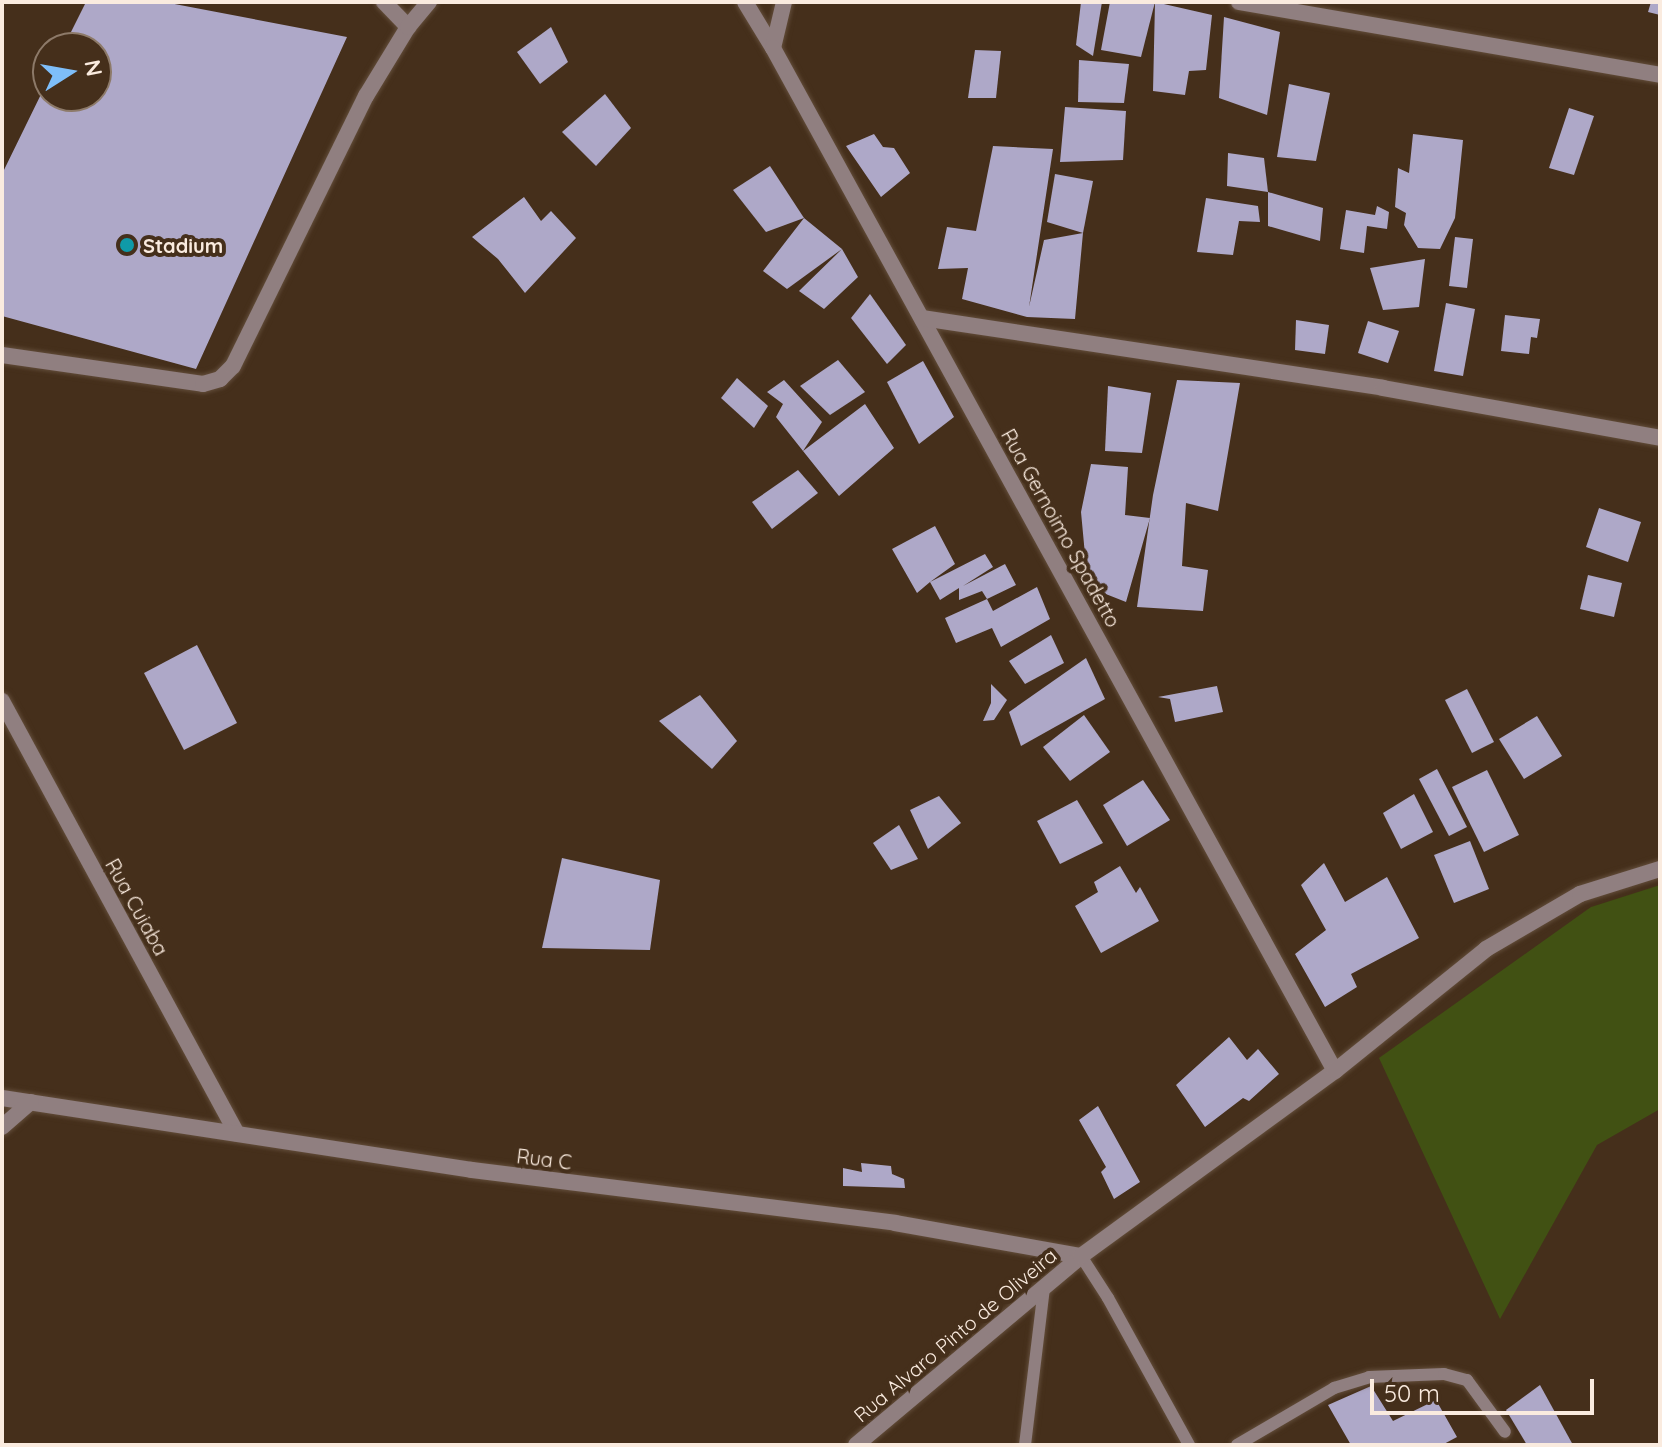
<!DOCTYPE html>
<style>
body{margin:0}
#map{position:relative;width:1662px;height:1447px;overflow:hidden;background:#452f1b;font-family:Quicksand,sans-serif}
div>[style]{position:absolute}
.green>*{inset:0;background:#415113}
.building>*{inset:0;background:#aea8c8}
.roads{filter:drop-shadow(0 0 2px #624d3a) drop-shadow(0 0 2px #624d3a)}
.service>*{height:12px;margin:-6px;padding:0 6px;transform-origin:6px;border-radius:6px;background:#907f80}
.minor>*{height:16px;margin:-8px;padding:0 8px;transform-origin:8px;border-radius:8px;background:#907f80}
.dots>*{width:22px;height:22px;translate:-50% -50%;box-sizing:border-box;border:4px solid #452f1b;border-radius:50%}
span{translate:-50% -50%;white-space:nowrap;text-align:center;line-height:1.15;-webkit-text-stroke:8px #452f1b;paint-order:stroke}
.poi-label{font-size:20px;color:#faebdf;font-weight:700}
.left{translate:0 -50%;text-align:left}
.street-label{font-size:20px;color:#faebdf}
.frame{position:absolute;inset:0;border:4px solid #faebdf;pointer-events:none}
.north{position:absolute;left:32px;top:32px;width:80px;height:80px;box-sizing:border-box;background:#452f1b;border:2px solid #8d7a69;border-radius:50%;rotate:79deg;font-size:22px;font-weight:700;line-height:32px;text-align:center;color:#faebdf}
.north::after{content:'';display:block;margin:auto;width:28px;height:36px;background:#7ebef9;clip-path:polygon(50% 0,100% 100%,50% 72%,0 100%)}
.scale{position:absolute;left:1370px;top:1379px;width:224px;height:36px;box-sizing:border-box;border:4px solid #faebdf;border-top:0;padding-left:10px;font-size:24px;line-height:28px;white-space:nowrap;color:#faebdf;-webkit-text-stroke:6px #452f1b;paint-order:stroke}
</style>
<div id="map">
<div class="green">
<i style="clip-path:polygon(1660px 885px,1660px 1109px,1597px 1145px,1500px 1319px,1379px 1058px,1591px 907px)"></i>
</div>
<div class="building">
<i style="clip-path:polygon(86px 2px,164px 2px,347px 37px,196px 369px,2px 316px,2px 174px,48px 80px,48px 96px,96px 96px,96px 48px,63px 48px)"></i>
<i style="clip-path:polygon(1081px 2px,1102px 2px,1093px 56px,1076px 45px)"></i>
<i style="clip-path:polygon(1110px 2px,1155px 2px,1141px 57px,1101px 50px)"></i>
<i style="clip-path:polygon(1155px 2px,1212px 15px,1206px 70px,1189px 71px,1185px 95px,1153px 91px)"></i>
<i style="clip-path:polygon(1651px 2px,1660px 2px,1660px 15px,1648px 12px)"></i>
<i style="clip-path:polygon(1224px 17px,1280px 32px,1267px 115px,1219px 98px)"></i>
<i style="clip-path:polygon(551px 27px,568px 62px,540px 84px,517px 52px)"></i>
<i style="clip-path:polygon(975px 50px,1001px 51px,996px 98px,968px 98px)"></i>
<i style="clip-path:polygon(1079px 60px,1129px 64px,1124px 103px,1078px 102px)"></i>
<i style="clip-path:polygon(1289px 84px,1330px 93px,1316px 161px,1277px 157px)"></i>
<i style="clip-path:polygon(605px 94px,631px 128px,596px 166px,562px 132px)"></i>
<i style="clip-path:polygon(1065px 107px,1126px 111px,1123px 160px,1060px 162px)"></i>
<i style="clip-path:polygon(1569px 108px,1594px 116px,1574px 175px,1549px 168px)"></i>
<i style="clip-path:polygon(874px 134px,883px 147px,894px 148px,910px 173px,881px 197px,846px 146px)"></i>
<i style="clip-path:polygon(1413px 134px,1463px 140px,1455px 218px,1440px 249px,1418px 248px,1404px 225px,1406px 213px,1395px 207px,1398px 168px,1409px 173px)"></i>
<i style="clip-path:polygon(993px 146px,1053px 149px,1029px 307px,1044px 240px,1083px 233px,1075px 319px,1027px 317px,962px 299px,968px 268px,938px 269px,947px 227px,976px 231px)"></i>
<i style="clip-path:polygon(1228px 153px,1264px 158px,1268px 192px,1227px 186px)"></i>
<i style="clip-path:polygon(770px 166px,804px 218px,766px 232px,733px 190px)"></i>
<i style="clip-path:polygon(1055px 174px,1093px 181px,1083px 233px,1047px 222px)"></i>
<i style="clip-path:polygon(1268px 192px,1323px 208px,1320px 241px,1268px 226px)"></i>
<i style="clip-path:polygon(524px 197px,541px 221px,551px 211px,576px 238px,525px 293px,498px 259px,472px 237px)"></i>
<i style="clip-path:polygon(1206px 198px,1258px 206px,1260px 222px,1239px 221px,1233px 255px,1197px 252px)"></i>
<i style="clip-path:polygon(1377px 206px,1389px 212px,1387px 229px,1367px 226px,1364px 253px,1340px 249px,1346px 210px,1375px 215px)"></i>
<i style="clip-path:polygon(804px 218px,842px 249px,858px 277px,824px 309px,799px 291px,842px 249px,787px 289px,763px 271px)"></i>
<i style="clip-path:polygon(1455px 237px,1473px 239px,1467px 288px,1449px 286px)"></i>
<i style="clip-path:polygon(1425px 259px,1419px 307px,1383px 310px,1370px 268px)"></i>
<i style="clip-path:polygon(870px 294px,906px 345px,887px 364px,851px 318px)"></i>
<i style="clip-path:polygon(1446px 303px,1475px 309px,1463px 376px,1434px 371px)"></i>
<i style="clip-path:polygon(1505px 315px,1540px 319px,1537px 338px,1531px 337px,1529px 354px,1501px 351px)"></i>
<i style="clip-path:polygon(1296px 320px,1329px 325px,1325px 354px,1295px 350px)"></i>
<i style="clip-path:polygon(1368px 321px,1399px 331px,1388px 363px,1358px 353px)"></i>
<i style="clip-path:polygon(838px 360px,865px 392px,830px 415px,800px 386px)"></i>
<i style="clip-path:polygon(923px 361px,954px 417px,919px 444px,887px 382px)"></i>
<i style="clip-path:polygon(737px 378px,768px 406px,754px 428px,721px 398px)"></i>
<i style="clip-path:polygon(784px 380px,822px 422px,803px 451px,865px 404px,894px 448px,839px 496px,803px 451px,776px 417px,783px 404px,767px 392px)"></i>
<i style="clip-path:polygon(1177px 380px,1240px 383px,1218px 511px,1186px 503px,1182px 566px,1208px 570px,1203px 611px,1137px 607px,1153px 495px)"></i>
<i style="clip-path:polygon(1108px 386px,1151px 393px,1142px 453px,1105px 451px)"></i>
<i style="clip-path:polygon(1091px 464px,1128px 467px,1125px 515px,1150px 518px,1126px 602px,1088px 587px,1081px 512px)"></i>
<i style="clip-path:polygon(798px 470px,818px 493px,772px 529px,752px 502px)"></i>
<i style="clip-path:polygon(1599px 508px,1641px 522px,1628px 562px,1586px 547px)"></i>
<i style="clip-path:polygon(935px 526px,955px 564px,930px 582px,985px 554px,993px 567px,963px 586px,1005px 564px,1016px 585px,987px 599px,993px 611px,1037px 587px,1050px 619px,1001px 647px,992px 628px,956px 643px,945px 618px,987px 599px,982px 591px,959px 600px,959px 588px,940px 600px,930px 582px,917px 593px,892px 549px)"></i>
<i style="clip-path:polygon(1588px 575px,1622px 583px,1614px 617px,1580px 609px)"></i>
<i style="clip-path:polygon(1051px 635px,1064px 663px,1025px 684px,1009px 661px)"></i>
<i style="clip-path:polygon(197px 645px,237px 723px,184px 750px,144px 673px)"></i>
<i style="clip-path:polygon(1086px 658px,1105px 699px,1021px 746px,1009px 712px)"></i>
<i style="clip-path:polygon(991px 684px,1007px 700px,994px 720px,983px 721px,991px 703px)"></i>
<i style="clip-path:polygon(1217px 686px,1223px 712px,1175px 722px,1170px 699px,1158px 697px)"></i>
<i style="clip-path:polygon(1467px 689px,1494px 742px,1472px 753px,1445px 700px)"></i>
<i style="clip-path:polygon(700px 695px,737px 741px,712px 769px,659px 721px)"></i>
<i style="clip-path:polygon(1084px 715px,1110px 752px,1070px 781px,1043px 747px)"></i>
<i style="clip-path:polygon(1537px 716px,1562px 756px,1524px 779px,1499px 739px)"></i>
<i style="clip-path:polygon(1437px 769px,1467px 827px,1449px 836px,1419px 779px)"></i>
<i style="clip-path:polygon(1487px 770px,1519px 835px,1484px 852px,1452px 787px)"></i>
<i style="clip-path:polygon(1143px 780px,1170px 820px,1127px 846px,1103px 805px)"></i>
<i style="clip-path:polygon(1414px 794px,1433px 832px,1401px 849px,1383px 813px)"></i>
<i style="clip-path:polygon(939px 796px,961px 823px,928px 849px,910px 810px)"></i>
<i style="clip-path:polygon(1077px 800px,1103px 843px,1060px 864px,1037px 821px)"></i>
<i style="clip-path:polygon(899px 825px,918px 859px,891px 870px,873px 843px)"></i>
<i style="clip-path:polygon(1470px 841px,1489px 889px,1454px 903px,1434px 855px)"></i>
<i style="clip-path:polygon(562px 858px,660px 880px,650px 950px,542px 948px)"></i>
<i style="clip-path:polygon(1324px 863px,1345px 902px,1387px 877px,1419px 938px,1351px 974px,1357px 987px,1325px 1007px,1295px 954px,1326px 930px,1301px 885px)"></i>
<i style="clip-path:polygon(1120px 866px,1136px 893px,1140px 887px,1159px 921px,1101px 953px,1075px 906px,1098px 892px,1094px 882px)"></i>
<i style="clip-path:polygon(1229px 1037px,1247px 1060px,1258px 1049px,1279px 1074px,1249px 1101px,1243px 1098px,1205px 1127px,1176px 1085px)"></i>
<i style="clip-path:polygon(1098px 1106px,1140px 1182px,1114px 1199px,1101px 1172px,1106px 1167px,1079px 1120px)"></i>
<i style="clip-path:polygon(861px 1163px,891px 1166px,892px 1174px,904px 1179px,905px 1188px,843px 1186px,843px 1168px,862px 1172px)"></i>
<i style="clip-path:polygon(1540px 1385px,1573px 1445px,1527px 1445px,1506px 1410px)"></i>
<i style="clip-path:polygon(1371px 1386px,1393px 1421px,1436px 1400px,1457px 1437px,1442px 1445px,1351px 1445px,1328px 1405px)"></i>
</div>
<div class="roads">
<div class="service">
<i style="left:1081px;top:1256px;width:50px;rotate:57.3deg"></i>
<i style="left:1108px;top:1298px;width:168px;rotate:61.1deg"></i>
<i style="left:1025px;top:1445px;width:159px;rotate:-83.1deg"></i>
<i style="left:1237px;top:1445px;width:113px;rotate:-30.4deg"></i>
<i style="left:1334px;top:1388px;width:37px;rotate:-17deg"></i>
<i style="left:1369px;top:1377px;width:75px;rotate:-2.3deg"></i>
<i style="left:1444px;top:1374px;width:24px;rotate:15deg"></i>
<i style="left:1467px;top:1380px;width:64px;rotate:53.8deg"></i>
</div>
<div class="minor">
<i style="left:384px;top:2px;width:35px;rotate:46deg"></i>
<i style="left:745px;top:2px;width:54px;rotate:58.7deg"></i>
<i style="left:784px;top:2px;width:47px;rotate:103.4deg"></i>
<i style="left:773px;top:48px;width:1167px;rotate:61.22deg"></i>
<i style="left:1239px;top:2px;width:427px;rotate:9.8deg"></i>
<i style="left:922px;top:318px;width:466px;rotate:8.6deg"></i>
<i style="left:1383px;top:388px;width:281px;rotate:10.2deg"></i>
<i style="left:2px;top:355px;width:203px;rotate:8.2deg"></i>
<i style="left:203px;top:384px;width:18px;rotate:-16deg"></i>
<i style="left:220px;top:379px;width:18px;rotate:-45deg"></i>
<i style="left:233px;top:366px;width:301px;rotate:-63.8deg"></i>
<i style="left:366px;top:96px;width:81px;rotate:-58.7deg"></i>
<i style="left:408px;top:27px;width:33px;rotate:-50deg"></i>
<i style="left:2px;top:701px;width:492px;rotate:61.5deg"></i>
<i style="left:2px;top:1098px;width:475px;rotate:8.7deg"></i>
<i style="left:472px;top:1170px;width:426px;rotate:7.1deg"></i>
<i style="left:895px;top:1223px;width:189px;rotate:10.1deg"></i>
<i style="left:2px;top:1127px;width:38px;rotate:-41deg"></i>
<i style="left:856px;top:1445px;width:294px;rotate:-40deg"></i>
<i style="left:1081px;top:1256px;width:314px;rotate:-36.1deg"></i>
<i style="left:1335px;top:1071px;width:194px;rotate:-38.9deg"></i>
<i style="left:1486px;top:949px;width:109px;rotate:-30.3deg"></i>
<i style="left:1580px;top:894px;width:84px;rotate:-17.4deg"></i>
</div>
</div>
<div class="dots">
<i style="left:127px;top:245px;background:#0f9aa8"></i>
</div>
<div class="poi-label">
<span class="left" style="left:143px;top:245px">Stadium</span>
</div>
<div class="street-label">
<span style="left:1061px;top:528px;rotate:61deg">Rua Gernoimo Spadetto</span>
<span style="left:137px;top:907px;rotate:61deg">Rua Cuiaba</span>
<span style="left:544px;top:1159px;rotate:7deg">Rua C</span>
<span style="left:955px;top:1335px;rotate:-40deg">Rua Alvaro Pinto de Oliveira</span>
</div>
<div class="frame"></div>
<div class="north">N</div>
<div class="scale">50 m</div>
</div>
